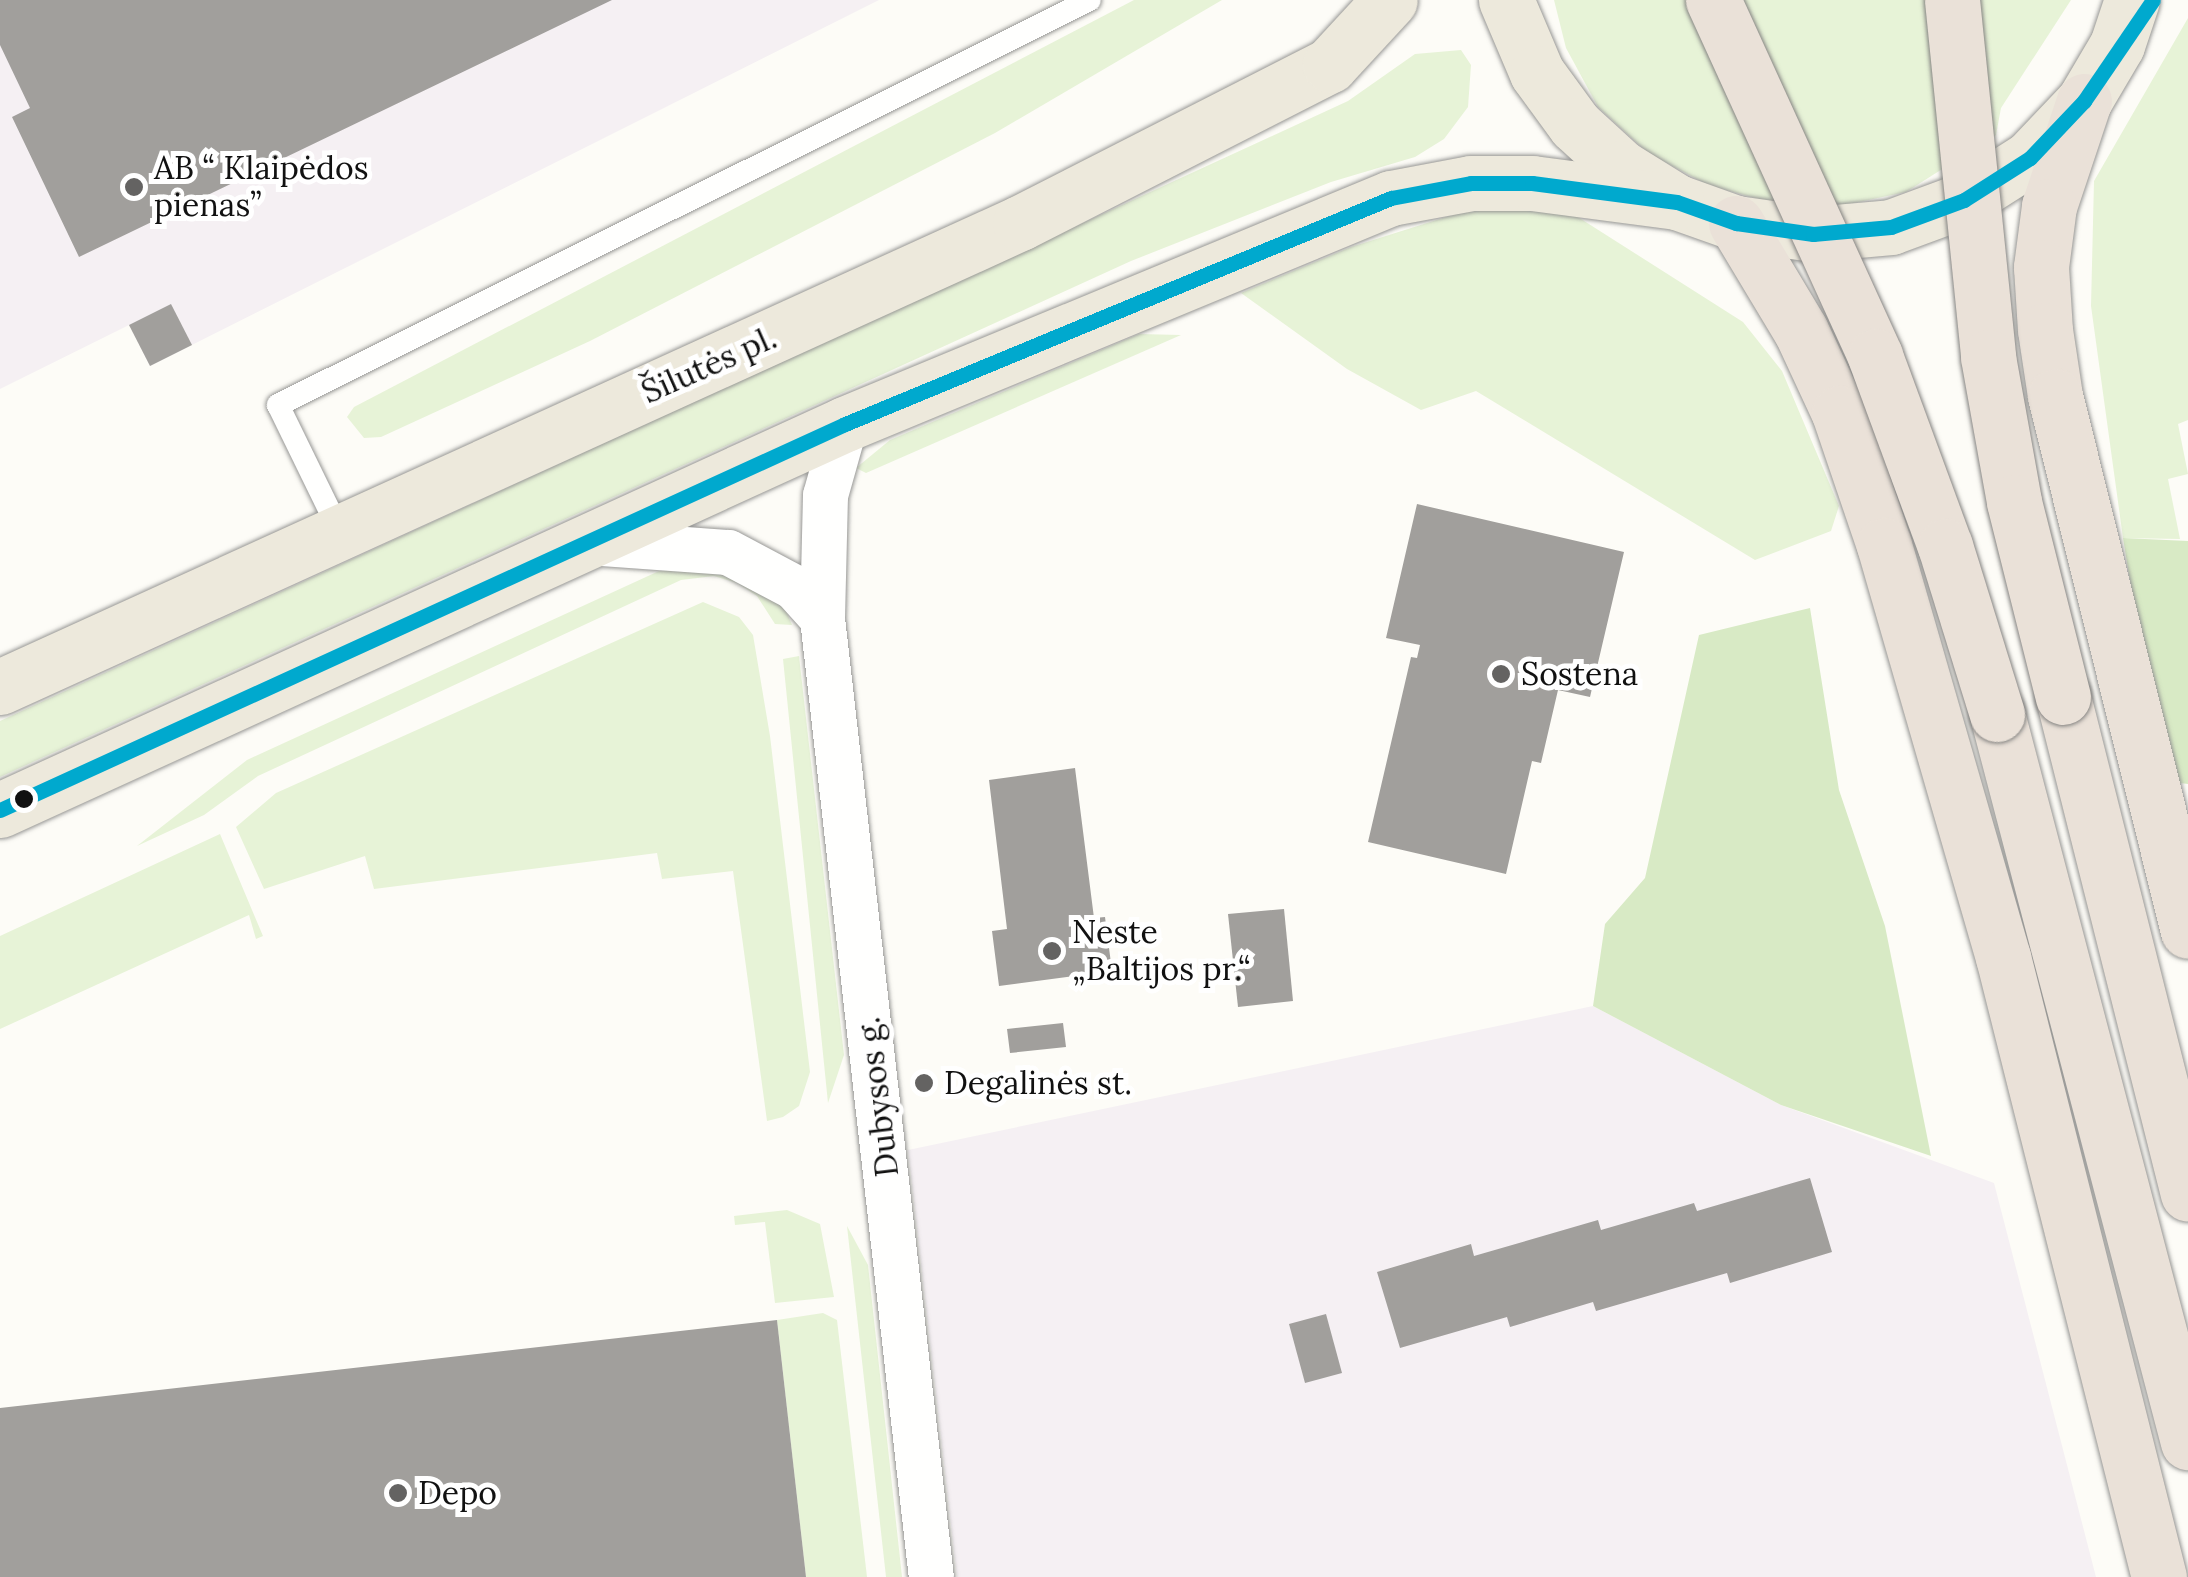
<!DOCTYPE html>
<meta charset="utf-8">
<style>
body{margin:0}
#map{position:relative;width:2188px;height:1577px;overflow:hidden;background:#fdfcf7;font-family:Lora,serif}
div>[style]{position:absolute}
.industrial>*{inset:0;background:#f5f0f3}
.green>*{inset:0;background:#e7f3d7}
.forest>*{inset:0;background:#d8eac5}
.building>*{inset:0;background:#a19f9c}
.roads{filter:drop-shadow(0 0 2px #979795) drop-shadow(0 0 2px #979795)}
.lane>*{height:22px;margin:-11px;padding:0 11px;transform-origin:11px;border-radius:11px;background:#fffffe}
.street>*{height:45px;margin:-22.5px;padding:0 22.5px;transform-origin:22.5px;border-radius:22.5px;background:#fffffe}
.primary>*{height:55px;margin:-27.5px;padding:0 27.5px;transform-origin:27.5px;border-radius:27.5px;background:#ede9dc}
.highway>*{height:55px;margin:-27.5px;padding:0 27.5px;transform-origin:27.5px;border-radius:27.5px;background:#eae1d8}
.bridges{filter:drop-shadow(0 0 2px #858482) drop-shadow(0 0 2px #858482)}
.highway-bridge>*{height:55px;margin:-27.5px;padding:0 27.5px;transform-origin:27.5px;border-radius:27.5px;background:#eae1d8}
.bus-1>*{height:15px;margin:-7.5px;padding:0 7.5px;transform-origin:7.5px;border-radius:7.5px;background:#00a9ce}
.dots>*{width:28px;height:28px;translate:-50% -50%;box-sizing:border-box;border:5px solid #fff;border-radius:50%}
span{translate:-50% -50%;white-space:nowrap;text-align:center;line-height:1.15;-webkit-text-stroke:10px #fff;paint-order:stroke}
.poi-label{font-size:32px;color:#111}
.left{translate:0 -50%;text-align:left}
.street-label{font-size:32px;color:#111}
</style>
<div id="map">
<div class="industrial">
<i style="clip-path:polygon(0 0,879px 0,150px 366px,129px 325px,0 389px)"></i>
<i style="clip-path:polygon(1593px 1006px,1781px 1105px,1994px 1183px,2096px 1577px,957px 1577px,908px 1150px)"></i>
</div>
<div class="green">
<i style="clip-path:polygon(1134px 0,1222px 0,995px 133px,590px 341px,381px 437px,364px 438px,347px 417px,354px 407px)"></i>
<i style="clip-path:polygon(1554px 0,2071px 0,2001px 108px,1996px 135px,1906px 192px,1840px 206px,1773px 203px,1708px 185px,1648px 153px,1598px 107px,1566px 48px)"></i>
<i style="clip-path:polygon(2188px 18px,2188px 420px,2178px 424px,2188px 474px,2168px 479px,2180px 539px,2123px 538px,2091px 306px,2094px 181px)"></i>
<i style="clip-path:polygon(1461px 50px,1471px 65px,1468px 107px,1444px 139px,1415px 157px,1331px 182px,1131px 261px,0 777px,0 721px,1348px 101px,1415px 54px)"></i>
<i style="clip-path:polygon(1484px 205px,1559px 205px,1743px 322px,1782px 371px,1839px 506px,1831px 531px,1755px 560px,1476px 391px,1421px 410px,1347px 369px,1241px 293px,1351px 247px)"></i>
<i style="clip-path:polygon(1139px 334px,1181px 335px,866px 473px,856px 468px,890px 440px)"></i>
<i style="clip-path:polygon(720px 562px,784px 606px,792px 625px,775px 624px,757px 596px,737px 583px,714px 576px,681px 580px,258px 776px,204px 815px,137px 846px,247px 760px,659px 571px)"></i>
<i style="clip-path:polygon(703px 602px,739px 617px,753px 635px,770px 736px,810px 1072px,799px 1106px,783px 1117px,767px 1121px,733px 871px,662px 879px,657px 853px,374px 889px,365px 856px,264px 889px,236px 827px,276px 793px)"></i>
<i style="clip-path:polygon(799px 656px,844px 1055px,828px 1103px,783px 659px)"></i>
<i style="clip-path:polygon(220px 834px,263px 936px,256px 939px,249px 915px,0 1029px,0 936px)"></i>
<i style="clip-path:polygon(787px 1210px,820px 1224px,834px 1297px,775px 1303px,765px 1222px,735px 1225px,734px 1216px)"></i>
<i style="clip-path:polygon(847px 1226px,868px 1265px,902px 1577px,886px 1577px)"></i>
<i style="clip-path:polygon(823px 1313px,837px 1320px,867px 1577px,806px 1577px,777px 1320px)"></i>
</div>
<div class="forest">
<i style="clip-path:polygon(2123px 538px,2188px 541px,2188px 784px,2180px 783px,2151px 710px)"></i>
<i style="clip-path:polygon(1810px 608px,1839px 790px,1885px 926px,1931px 1156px,1781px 1105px,1593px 1006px,1605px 924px,1645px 878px,1699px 635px)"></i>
</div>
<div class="building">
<i style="clip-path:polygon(0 0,612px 0,79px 257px,12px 117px,30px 108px,0 45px)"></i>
<i style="clip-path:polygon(171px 304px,192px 345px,150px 366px,129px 325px)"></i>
<i style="clip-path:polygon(1417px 504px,1624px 552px,1590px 697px,1558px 690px,1541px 763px,1532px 761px,1506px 874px,1368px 842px,1411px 657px,1417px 658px,1420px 645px,1386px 638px)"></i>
<i style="clip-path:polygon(1075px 768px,1094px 918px,1105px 917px,1112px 971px,999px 986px,992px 931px,1007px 929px,989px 780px)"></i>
<i style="clip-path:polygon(1284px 909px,1293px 1001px,1238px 1007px,1228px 914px)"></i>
<i style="clip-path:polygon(1063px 1023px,1066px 1047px,1010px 1053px,1007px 1029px)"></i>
<i style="clip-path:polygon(1810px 1178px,1832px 1252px,1730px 1283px,1727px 1273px,1596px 1311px,1593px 1302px,1510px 1327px,1507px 1317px,1400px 1348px,1377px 1272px,1471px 1244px,1474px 1256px,1598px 1220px,1601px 1230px,1694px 1203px,1697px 1211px)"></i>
<i style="clip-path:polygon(1326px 1314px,1342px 1373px,1305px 1383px,1289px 1324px)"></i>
<i style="clip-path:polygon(777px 1320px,806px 1577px,0 1577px,0 1408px)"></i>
</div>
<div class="roads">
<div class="lane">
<i style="left:340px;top:532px;width:141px;rotate:-116deg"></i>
<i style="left:278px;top:405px;width:907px;rotate:-26.51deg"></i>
</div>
<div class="street">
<i style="left:845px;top:424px;width:74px;rotate:105.7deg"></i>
<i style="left:825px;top:495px;width:123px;rotate:91.4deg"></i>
<i style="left:822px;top:618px;width:965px;rotate:83.52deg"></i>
<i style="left:588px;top:542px;width:140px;rotate:4.1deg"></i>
<i style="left:728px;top:552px;width:75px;rotate:27.9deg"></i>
<i style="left:794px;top:587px;width:42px;rotate:47.9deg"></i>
</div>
<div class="primary">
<i style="left:1506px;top:0;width:79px;rotate:67deg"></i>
<i style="left:1537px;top:73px;width:64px;rotate:53.8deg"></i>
<i style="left:1575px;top:125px;width:64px;rotate:42.5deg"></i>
<i style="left:1622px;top:168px;width:65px;rotate:31.7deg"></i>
<i style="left:1677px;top:202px;width:63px;rotate:19.6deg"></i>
<i style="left:1736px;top:223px;width:78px;rotate:8.1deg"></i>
<i style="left:1813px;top:234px;width:78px;rotate:-5.1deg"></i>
<i style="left:1891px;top:227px;width:78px;rotate:-20.3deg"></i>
<i style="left:1964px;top:200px;width:78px;rotate:-32.5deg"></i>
<i style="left:2030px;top:158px;width:79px;rotate:-46.5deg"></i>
<i style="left:2084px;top:101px;width:65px;rotate:-59.5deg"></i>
<i style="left:2117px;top:45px;width:47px;rotate:-71.6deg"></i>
<i style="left:0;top:687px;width:1121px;rotate:-24.46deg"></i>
<i style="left:1020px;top:223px;width:348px;rotate:-27deg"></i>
<i style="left:1330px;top:65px;width:88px;rotate:-47.3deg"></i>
<i style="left:0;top:810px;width:929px;rotate:-24.55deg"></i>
<i style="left:845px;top:424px;width:591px;rotate:-22.49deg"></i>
<i style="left:1391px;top:198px;width:81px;rotate:-10.6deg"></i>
<i style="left:1471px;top:183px;width:61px"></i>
<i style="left:1532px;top:183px;width:146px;rotate:7.5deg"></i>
</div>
<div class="highway">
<i style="left:2084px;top:101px;width:111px;rotate:108.4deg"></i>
<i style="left:2049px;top:206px;width:62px;rotate:97.5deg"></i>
<i style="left:2041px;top:267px;width:63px;rotate:86.4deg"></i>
<i style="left:2045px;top:330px;width:67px;rotate:81.4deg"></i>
<i style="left:2055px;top:396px;width:551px;rotate:76.04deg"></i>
<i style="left:1736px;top:223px;width:126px;rotate:59deg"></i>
<i style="left:1801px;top:331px;width:90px;rotate:65.1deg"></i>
<i style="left:1839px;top:413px;width:139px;rotate:71.2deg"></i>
<i style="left:1884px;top:545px;width:429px;rotate:73.9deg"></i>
<i style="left:2003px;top:957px;width:639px;rotate:75.88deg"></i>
<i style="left:2063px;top:697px;width:512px;rotate:75.88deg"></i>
<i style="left:1997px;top:714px;width:753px;rotate:75.3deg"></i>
</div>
</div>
<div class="bridges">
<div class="highway-bridge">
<i style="left:1713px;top:0;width:391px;rotate:65.5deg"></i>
<i style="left:1875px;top:356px;width:202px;rotate:69.8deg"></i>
<i style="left:1945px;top:546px;width:176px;rotate:72.8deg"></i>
<i style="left:1952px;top:0;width:359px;rotate:84.2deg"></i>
<i style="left:1988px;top:357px;width:147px;rotate:79.8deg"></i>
<i style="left:2014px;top:502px;width:201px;rotate:75.9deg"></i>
</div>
</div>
<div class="bus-1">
<i style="left:0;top:810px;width:929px;rotate:-24.55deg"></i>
<i style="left:845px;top:424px;width:591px;rotate:-22.49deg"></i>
<i style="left:1391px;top:198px;width:81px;rotate:-10.6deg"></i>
<i style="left:1471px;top:183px;width:61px"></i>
<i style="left:1532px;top:183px;width:146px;rotate:7.5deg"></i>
<i style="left:1677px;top:202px;width:63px;rotate:19.6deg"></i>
<i style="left:1736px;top:223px;width:78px;rotate:8.1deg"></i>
<i style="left:1813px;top:234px;width:78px;rotate:-5.1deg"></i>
<i style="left:1891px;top:227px;width:78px;rotate:-20.3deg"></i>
<i style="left:1964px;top:200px;width:78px;rotate:-32.5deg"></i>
<i style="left:2030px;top:158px;width:79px;rotate:-46.5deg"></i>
<i style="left:2084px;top:101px;width:122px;rotate:-55.7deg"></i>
</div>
<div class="dots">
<i style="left:134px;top:187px;background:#646362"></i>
<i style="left:1501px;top:674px;background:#646362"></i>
<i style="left:24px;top:799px;background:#111"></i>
<i style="left:1052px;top:951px;background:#646362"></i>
<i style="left:924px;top:1083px;background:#646362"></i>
<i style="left:398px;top:1493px;background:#646362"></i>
</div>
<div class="poi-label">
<span class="left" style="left:154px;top:187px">AB “ Klaipėdos<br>pienas”</span>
<span class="left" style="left:1521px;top:674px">Sostena</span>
<span class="left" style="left:1072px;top:951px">Neste<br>„Baltijos pr.“</span>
<span class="left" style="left:944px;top:1083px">Degalinės st.</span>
<span class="left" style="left:418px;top:1493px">Depo</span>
</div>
<div class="street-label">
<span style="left:709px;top:365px;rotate:-24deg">Šilutės pl.</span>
<span style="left:878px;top:1097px;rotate:-97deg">Dubysos g.</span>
</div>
</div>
